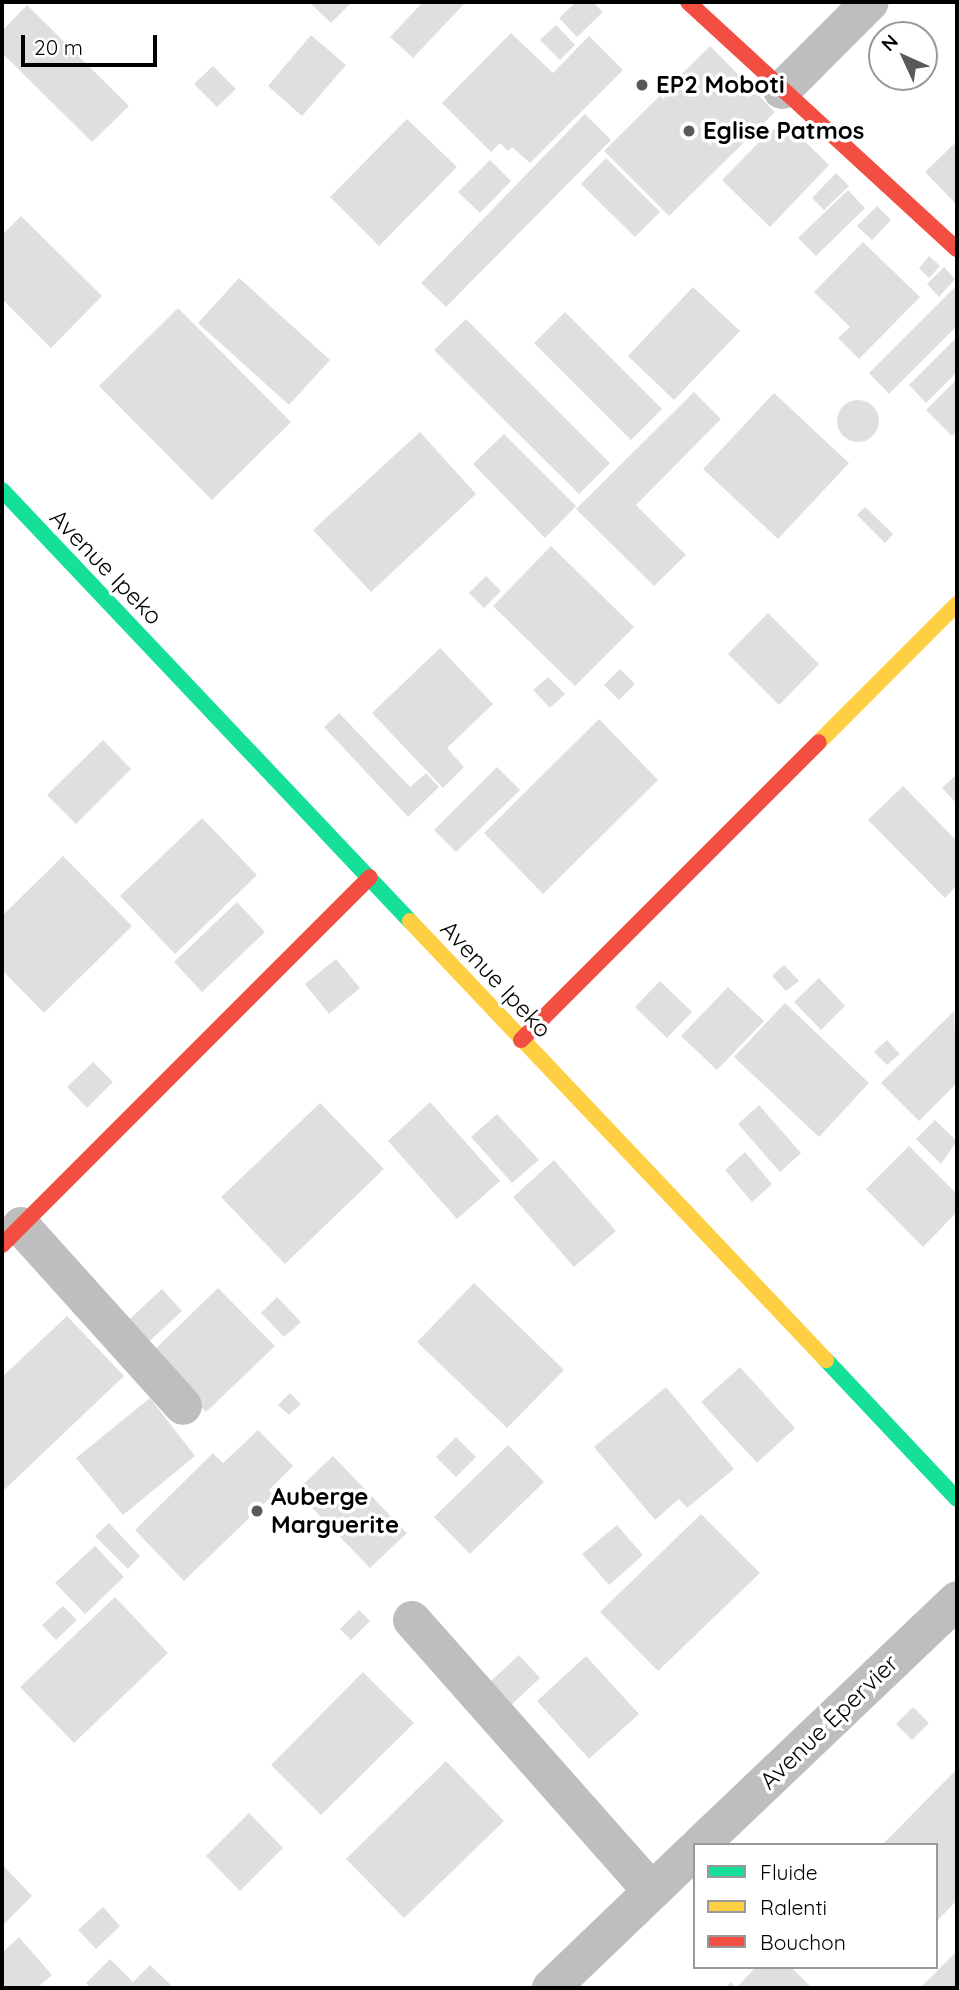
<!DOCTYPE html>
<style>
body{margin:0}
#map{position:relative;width:959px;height:1990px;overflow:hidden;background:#fff;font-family:Quicksand,sans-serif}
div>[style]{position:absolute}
.building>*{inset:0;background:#dfdfdf}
.round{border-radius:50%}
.street>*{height:38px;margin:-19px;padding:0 19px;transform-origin:19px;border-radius:19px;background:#bebebe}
.fast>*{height:16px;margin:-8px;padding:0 8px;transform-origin:8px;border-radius:8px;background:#16e098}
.slow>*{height:16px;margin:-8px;padding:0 8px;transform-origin:8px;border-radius:8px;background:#ffcf43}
.jam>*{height:16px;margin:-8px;padding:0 8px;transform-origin:8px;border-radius:8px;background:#f24e42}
.dots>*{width:19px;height:19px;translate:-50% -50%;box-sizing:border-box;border:4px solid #fff;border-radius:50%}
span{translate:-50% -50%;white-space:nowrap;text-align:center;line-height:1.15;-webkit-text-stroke:7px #fff;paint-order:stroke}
.poi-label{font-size:24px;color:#000;font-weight:700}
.left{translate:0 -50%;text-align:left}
.street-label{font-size:24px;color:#000}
.frame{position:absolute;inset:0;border:4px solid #000;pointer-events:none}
.legend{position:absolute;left:693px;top:1843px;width:245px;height:126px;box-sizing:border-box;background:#fff;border:2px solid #999;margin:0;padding:9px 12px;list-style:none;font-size:21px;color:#000}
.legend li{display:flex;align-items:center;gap:14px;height:35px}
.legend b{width:35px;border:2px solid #999}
.north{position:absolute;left:868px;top:21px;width:70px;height:70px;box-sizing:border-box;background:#fff;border:2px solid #999;border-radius:50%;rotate:315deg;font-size:19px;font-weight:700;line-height:28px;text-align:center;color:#000}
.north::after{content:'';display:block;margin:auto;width:24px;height:32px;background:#595959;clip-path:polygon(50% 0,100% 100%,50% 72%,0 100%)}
.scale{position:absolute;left:21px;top:35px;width:136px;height:32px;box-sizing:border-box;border:4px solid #000;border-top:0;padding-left:9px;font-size:21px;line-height:24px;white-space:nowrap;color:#000;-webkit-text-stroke:5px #fff;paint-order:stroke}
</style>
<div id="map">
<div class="building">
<i style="clip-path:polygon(309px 2px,352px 2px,331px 23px)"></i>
<i style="clip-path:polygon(423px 2px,466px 2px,413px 58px,390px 37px)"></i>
<i style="clip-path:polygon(576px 2px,593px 2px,603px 12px,577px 37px,559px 18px)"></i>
<i style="clip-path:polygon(27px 5px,129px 106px,92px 142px,2px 53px,2px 31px)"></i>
<i style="clip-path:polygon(556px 25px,575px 45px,560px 60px,540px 40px)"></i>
<i style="clip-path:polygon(511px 33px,553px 73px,589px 36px,623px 70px,530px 163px,512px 147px,508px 151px,500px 143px,491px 152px,442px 103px)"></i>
<i style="clip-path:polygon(311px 35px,346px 65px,302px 116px,268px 86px)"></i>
<i style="clip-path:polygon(710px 46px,775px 112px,669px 216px,604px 151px)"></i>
<i style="clip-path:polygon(213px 66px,236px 89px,217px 107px,194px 84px)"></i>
<i style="clip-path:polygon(585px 114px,611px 140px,446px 307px,421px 283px)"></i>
<i style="clip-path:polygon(407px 119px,457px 167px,379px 246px,330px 197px)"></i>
<i style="clip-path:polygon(782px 119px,829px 165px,770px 227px,722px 180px)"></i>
<i style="clip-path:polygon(957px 141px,957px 205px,925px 172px)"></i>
<i style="clip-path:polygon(606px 158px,660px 212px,635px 237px,581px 184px)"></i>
<i style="clip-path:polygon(490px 160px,511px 181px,480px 213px,458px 192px)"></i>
<i style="clip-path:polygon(836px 173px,849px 186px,824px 210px,812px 198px)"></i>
<i style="clip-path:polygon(848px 190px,865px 208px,816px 256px,798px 238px)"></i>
<i style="clip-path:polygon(877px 206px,891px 220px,872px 240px,857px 226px)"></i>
<i style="clip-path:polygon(21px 216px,102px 296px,51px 348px,2px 299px,2px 235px)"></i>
<i style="clip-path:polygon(863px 242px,920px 297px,859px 359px,838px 338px,850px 327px,814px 292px)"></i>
<i style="clip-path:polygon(929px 256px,940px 266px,929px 278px,919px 268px)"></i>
<i style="clip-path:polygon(944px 267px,955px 279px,939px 297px,927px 284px)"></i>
<i style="clip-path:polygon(239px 278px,330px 360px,289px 405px,198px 323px)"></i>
<i style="clip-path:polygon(957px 285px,957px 326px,889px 394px,869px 373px)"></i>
<i style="clip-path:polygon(693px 287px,740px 331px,674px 400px,628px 356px)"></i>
<i style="clip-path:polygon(178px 308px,291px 422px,212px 500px,99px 386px)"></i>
<i style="clip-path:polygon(565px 312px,662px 409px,631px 440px,534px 343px)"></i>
<i style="clip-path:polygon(466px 319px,610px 463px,579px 494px,434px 350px)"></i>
<i style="clip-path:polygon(957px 337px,957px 372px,926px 403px,909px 385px)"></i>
<i style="clip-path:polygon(957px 379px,957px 431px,952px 436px,926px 410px)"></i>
<i style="clip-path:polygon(694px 392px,721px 419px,636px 505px,686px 555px,654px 586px,576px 509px)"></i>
<i style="clip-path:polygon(774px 393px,849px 463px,778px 539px,703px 469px)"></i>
<i class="round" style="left:837px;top:400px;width:42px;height:42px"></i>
<i style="clip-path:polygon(420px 432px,476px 494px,371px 592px,313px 530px)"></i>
<i style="clip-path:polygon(504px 434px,576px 506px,545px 538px,473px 464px)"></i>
<i style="clip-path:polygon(865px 507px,893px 534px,885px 543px,857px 515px)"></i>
<i style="clip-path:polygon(551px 546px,634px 627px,575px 686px,493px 606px)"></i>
<i style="clip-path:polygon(486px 576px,501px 591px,484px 608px,469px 593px)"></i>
<i style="clip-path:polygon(768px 613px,819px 664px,779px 705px,728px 654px)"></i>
<i style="clip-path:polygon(440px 648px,493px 704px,447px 748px,464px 767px,443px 788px,372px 713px)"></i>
<i style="clip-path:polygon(620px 669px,635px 684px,619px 700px,604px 685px)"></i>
<i style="clip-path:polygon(548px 677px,565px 694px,550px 708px,533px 690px)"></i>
<i style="clip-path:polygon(339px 713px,410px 787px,426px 773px,439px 787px,408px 817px,324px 727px)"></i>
<i style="clip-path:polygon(599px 719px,658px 780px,543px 894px,484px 833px)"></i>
<i style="clip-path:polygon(103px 740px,131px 769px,76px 824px,47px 795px)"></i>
<i style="clip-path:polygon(497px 767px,520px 790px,456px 852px,434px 830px)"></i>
<i style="clip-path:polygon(957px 774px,957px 804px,942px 788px)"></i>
<i style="clip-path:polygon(903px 786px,957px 841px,957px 885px,945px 898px,868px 820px)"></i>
<i style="clip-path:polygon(202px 818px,257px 875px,175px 954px,120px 896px)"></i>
<i style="clip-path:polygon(63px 856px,132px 926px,44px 1013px,2px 970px,2px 916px)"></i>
<i style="clip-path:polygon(237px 902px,265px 932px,202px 992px,174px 962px)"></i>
<i style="clip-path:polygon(336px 959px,360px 988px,329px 1014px,305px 984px)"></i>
<i style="clip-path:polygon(784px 965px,799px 981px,786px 991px,772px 976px)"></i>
<i style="clip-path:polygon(819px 978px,845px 1006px,821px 1030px,794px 1002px)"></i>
<i style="clip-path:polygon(660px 981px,692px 1012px,667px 1038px,635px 1007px)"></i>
<i style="clip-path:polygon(728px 987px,764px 1021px,717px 1070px,681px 1036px)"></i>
<i style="clip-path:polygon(785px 1003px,869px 1083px,819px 1137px,734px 1057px)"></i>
<i style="clip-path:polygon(954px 1011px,957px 1083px,919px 1121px,881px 1083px)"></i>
<i style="clip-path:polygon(887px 1040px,900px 1054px,887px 1065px,874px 1052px)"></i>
<i style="clip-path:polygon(93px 1062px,113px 1082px,87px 1108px,67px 1087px)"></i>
<i style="clip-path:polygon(430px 1102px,500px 1181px,457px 1219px,388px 1141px)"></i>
<i style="clip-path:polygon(320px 1103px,384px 1169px,285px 1264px,221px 1197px)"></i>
<i style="clip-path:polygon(759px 1105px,801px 1153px,780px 1172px,738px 1124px)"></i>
<i style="clip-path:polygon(497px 1114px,539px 1160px,512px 1183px,471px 1137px)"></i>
<i style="clip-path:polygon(935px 1120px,957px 1141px,941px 1164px,916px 1139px)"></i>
<i style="clip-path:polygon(909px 1146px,957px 1194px,957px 1212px,923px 1247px,866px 1189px)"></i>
<i style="clip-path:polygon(745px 1152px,772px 1184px,752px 1202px,725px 1170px)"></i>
<i style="clip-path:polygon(554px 1160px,616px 1231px,574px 1267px,513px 1197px)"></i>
<i style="clip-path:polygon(474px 1283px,564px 1370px,507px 1428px,417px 1342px)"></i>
<i style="clip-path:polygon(218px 1288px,275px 1346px,206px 1412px,150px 1354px)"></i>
<i style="clip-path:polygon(162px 1289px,182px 1311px,141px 1349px,121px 1327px)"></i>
<i style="clip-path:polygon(277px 1297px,301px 1322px,284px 1337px,261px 1313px)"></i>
<i style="clip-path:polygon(67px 1316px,124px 1376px,2px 1492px,2px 1377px)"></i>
<i style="clip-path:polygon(740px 1367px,795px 1428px,757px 1463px,701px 1402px)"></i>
<i style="clip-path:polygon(666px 1387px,734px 1469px,687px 1508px,679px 1499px,655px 1520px,594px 1447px)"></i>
<i style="clip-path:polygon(290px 1393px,301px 1404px,289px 1415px,278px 1405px)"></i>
<i style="clip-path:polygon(150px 1398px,195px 1456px,123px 1515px,76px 1458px)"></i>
<i style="clip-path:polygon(258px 1430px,293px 1466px,269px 1490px,273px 1495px,184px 1581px,135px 1530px,213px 1453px,223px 1463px)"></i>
<i style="clip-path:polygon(456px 1437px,476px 1457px,456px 1477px,436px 1457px)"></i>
<i style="clip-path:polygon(508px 1445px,544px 1482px,470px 1554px,434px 1517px)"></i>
<i style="clip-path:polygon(333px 1456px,407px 1533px,370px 1568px,296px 1491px)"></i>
<i style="clip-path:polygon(701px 1514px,760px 1573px,658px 1671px,600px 1612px)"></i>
<i style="clip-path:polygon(109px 1523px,140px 1556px,128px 1569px,95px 1536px)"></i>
<i style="clip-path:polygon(617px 1525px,643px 1555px,609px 1585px,582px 1554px)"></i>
<i style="clip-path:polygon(95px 1546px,124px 1577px,85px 1614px,55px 1583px)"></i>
<i style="clip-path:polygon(115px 1597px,168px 1653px,74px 1743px,20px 1687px)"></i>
<i style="clip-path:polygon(63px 1606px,77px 1620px,56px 1640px,42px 1625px)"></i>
<i style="clip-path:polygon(359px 1610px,370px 1621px,351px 1640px,340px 1629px)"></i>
<i style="clip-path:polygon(519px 1655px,540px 1678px,510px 1706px,489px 1683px)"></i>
<i style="clip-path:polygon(586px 1656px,639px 1714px,589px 1759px,537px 1701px)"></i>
<i style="clip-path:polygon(363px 1672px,414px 1723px,321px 1815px,271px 1765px)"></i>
<i style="clip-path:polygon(913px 1707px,929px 1723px,912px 1740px,896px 1724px)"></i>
<i style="clip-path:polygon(446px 1761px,504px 1821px,404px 1918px,346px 1859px)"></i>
<i style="clip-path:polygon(955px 1771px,957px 1900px,938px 1920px,936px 1845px,882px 1845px)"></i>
<i style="clip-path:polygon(249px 1813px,283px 1848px,240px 1891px,206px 1856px)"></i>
<i style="clip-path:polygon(2px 1864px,32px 1896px,2px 1926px)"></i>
<i style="clip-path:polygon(103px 1907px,120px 1926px,96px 1949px,78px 1930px)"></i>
<i style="clip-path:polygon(19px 1937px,52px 1975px,37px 1988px,2px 1988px,2px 1953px)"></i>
<i style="clip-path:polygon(957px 1951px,957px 1988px,920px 1988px)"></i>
<i style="clip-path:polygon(110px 1959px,133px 1982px,150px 1965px,172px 1986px,91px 1988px,86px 1983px)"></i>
<i style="clip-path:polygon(756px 1967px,791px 1967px,812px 1988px,725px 1988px,731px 1982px,736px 1988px)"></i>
</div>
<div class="street">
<i style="left:782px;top:90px;width:124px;rotate:-45deg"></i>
<i style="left:21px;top:1226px;width:242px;rotate:48deg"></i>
<i style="left:412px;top:1620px;width:362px;rotate:48.5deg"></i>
<i style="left:700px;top:1845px;width:355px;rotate:-43.6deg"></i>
<i style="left:551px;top:1988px;width:199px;rotate:-43.8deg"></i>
</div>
<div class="fast">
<i style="left:2px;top:490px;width:593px;rotate:46.57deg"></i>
<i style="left:826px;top:1360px;width:191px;rotate:46.7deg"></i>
</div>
<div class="slow">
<i style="left:819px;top:742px;width:195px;rotate:-45deg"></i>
<i style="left:410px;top:921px;width:605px;rotate:46.54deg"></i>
</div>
<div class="jam">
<i style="left:688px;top:2px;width:365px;rotate:42.6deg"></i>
<i style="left:521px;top:1040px;width:421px;rotate:-45deg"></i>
<i style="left:2px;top:1245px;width:520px;rotate:-45deg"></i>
</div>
<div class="dots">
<i style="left:642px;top:85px;background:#595959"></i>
<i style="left:689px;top:131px;background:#595959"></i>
<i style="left:257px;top:1511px;background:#595959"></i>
</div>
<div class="poi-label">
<span class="left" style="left:656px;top:85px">EP2 Moboti</span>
<span class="left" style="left:703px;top:131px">Eglise Patmos</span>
<span class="left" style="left:271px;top:1511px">Auberge<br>Marguerite</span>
</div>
<div class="street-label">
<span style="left:106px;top:567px;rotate:46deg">Avenue Ipeko</span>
<span style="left:496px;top:979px;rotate:47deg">Avenue Ipeko</span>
<span style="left:829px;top:1722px;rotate:-44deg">Avenue Epervier</span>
</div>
<div class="frame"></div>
<ul class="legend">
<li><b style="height:9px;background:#16e098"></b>Fluide</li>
<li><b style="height:9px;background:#ffcf43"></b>Ralenti</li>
<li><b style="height:9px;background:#f24e42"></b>Bouchon</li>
</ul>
<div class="north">N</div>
<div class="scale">20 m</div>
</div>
